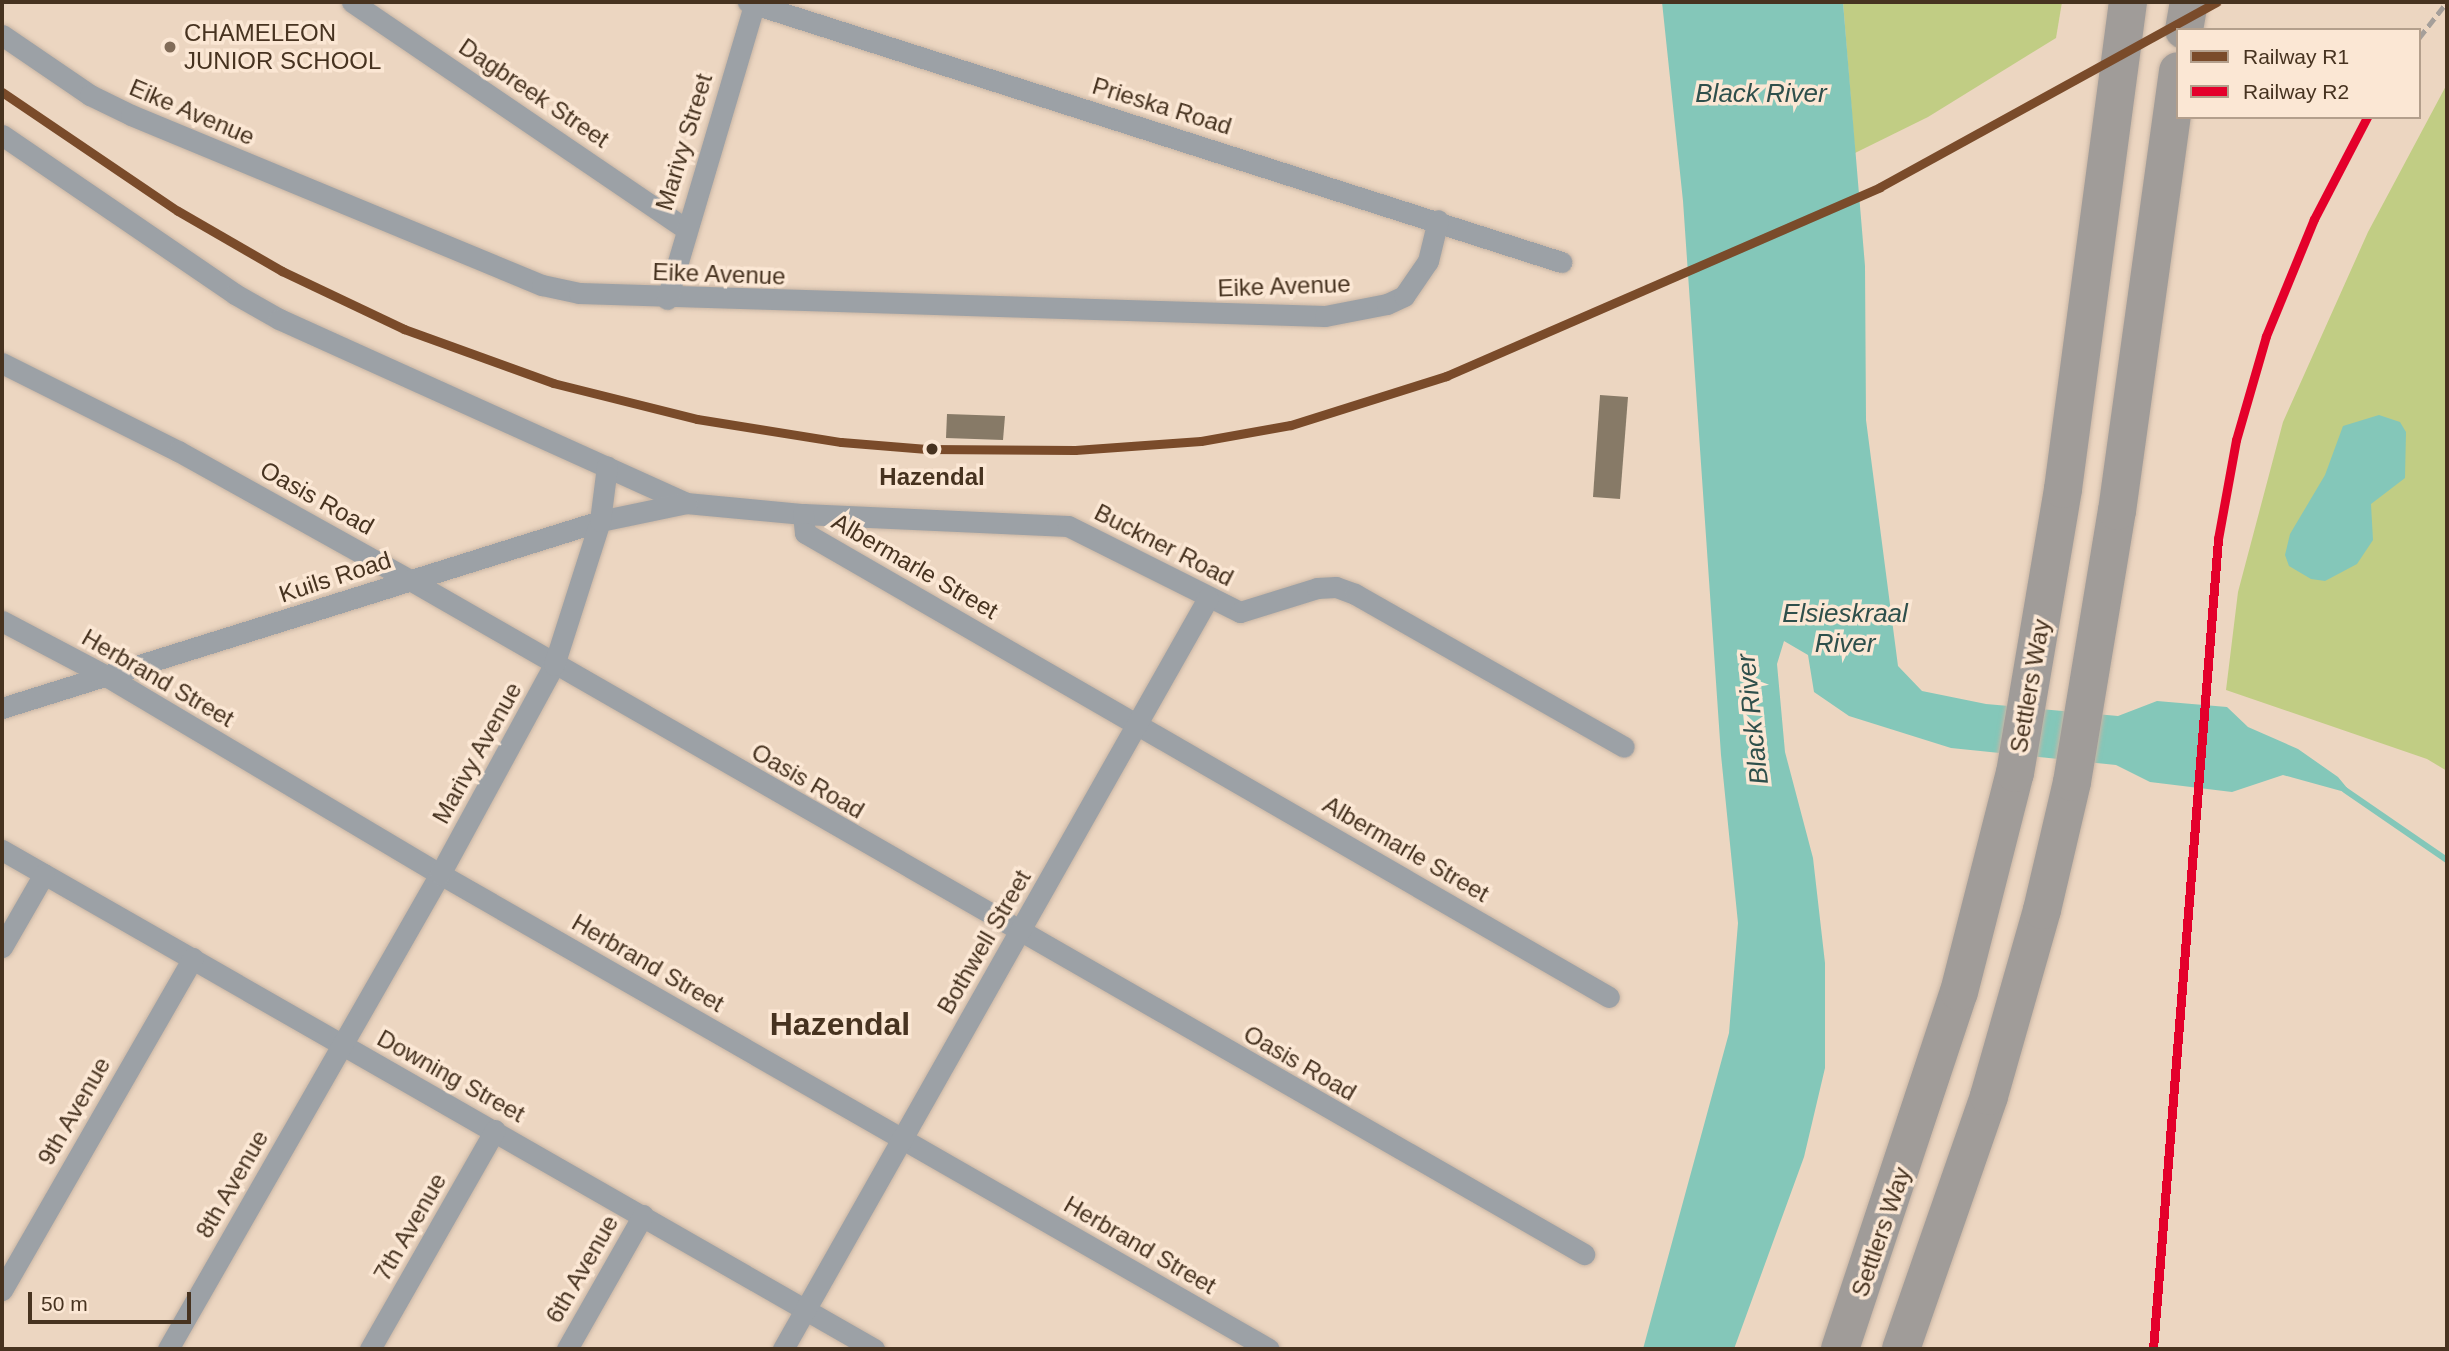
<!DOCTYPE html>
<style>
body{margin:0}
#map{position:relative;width:2449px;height:1351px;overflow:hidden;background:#ecd6c1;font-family:Arial,sans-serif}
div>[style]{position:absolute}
.green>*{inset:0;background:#c1cd84}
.water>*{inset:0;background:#84c7b9}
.stream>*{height:6px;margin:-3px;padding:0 3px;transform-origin:3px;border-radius:3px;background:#84c7b9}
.building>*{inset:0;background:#877a67}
.roads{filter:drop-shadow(0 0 2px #c8b5a4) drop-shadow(0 0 2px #c8b5a4)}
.street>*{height:21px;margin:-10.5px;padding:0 10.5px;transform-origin:10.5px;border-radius:10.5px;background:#9ca1a6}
.highway>*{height:38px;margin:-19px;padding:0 19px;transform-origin:19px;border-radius:19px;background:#a09c99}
.rail>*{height:5px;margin-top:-2.5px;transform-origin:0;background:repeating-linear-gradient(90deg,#a59f9a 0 10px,transparent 0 15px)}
.rail-1>*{height:9px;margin:-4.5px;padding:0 4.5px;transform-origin:4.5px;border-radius:4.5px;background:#7a4b2a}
.rail-2>*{height:9px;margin:-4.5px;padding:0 4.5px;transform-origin:4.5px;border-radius:4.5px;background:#e4002b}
.dots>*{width:19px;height:19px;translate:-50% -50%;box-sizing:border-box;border:4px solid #fbe7d4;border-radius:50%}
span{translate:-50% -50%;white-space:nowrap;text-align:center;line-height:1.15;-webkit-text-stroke:7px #fbe7d4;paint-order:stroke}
.poi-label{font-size:24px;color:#473320}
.left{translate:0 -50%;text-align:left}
.street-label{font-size:24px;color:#473320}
.stop-label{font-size:24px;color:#473320;font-weight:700}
.water-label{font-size:26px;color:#2e4f4b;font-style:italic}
.district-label{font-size:32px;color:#473320;font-weight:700}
.frame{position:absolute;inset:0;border:4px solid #473320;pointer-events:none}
.legend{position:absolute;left:2176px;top:28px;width:245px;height:91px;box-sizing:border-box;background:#fbe7d4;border:2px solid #b39f8c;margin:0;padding:9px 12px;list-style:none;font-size:21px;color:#473320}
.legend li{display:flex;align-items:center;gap:14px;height:35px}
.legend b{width:35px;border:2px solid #b39f8c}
.scale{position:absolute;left:28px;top:1292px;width:163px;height:32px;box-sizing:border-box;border:4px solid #473320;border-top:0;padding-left:9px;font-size:21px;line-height:24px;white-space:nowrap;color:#473320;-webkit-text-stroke:5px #fbe7d4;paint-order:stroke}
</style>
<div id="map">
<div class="green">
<i style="clip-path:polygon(1843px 2px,2062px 2px,2056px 38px,1928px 117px,1855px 153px)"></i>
<i style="clip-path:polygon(2447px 84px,2447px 771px,2427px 759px,2226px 690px,2238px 592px,2283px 422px,2368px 232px)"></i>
</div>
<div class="water">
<i style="clip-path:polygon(1662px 2px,1843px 2px,1865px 266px,1866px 420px,1898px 666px,1922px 691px,1986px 704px,2118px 716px,2157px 701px,2227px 707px,2248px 727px,2298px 749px,2338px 777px,2352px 794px,2283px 775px,2232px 792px,2150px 782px,2116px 765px,1951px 748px,1849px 716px,1814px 692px,1808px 655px,1784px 641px,1777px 664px,1785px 752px,1813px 858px,1825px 963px,1825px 1068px,1804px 1157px,1734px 1349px,1643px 1349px,1729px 1033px,1738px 923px,1721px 755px,1683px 201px)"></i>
<i style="clip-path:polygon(2379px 415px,2400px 422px,2406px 432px,2405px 478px,2371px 504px,2373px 540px,2357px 564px,2325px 581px,2311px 579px,2289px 566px,2285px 555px,2290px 534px,2325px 475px,2343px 426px)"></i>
</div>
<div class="stream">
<i style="left:2345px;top:790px;width:124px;rotate:34.5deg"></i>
</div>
<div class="building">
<i style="clip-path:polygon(1600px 395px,1628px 397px,1620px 499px,1593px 497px)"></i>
<i style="clip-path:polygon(947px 414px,1005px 416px,1003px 440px,946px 438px)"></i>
</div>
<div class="roads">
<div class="street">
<i style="left:352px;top:2px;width:402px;rotate:34.2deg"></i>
<i style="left:748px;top:2px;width:854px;rotate:17.73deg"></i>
<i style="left:2px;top:35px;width:107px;rotate:34.3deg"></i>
<i style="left:90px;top:95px;width:46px;rotate:26deg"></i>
<i style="left:131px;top:115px;width:445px;rotate:22.5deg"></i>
<i style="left:542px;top:285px;width:38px;rotate:12deg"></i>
<i style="left:579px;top:293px;width:746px;rotate:1.77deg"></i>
<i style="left:1325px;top:316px;width:63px;rotate:-11deg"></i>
<i style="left:1387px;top:304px;width:19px;rotate:-25deg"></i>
<i style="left:1404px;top:296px;width:42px;rotate:-55.6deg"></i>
<i style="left:1428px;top:261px;width:42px;rotate:-76.3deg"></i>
<i style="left:2px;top:135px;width:282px;rotate:34.3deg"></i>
<i style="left:235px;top:294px;width:51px;rotate:29.6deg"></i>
<i style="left:279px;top:319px;width:447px;rotate:24.3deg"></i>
<i style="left:686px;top:503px;width:118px;rotate:5.4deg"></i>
<i style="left:803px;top:514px;width:265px;rotate:2.6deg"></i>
<i style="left:1068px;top:526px;width:192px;rotate:26.6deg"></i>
<i style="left:1240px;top:612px;width:81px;rotate:-17.3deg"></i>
<i style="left:1317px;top:588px;width:19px;rotate:-3deg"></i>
<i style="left:1336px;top:587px;width:20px;rotate:20deg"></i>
<i style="left:1355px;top:594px;width:309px;rotate:29.6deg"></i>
<i style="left:667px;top:299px;width:310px;rotate:-73.5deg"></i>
<i style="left:2px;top:363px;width:197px;rotate:26.6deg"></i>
<i style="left:178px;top:451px;width:265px;rotate:29.1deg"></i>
<i style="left:410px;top:580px;width:1354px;rotate:29.86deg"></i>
<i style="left:803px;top:514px;width:19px;rotate:84deg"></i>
<i style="left:805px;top:533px;width:928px;rotate:29.99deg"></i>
<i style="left:2px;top:621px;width:120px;rotate:27.8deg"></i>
<i style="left:108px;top:677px;width:386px;rotate:30.7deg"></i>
<i style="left:440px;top:874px;width:955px;rotate:29.81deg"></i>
<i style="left:2px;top:708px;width:627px;rotate:-17.36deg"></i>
<i style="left:600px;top:521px;width:88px;rotate:-11.8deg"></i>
<i style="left:2px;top:850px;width:1005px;rotate:29.78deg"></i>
<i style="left:2px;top:947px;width:84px;rotate:-60.1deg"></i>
<i style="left:2px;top:1290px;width:383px;rotate:-60.1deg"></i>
<i style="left:168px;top:1349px;width:547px;rotate:-60.2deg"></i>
<i style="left:440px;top:874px;width:238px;rotate:-61.4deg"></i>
<i style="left:554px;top:665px;width:151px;rotate:-72.3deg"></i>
<i style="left:600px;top:521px;width:55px;rotate:-82.7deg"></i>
<i style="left:370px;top:1349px;width:252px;rotate:-60.3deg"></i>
<i style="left:567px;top:1349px;width:154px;rotate:-60.4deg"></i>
<i style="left:783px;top:1349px;width:863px;rotate:-60.49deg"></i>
</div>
<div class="highway">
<i style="left:2184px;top:30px;width:28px;rotate:-80deg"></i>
<i style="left:1840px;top:1349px;width:376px;rotate:-71.6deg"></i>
<i style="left:1959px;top:992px;width:226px;rotate:-75.7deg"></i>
<i style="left:2015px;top:773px;width:288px;rotate:-80.4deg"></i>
<i style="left:2063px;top:489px;width:491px;rotate:-82.4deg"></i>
<i style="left:1901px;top:1349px;width:268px;rotate:-70.8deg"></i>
<i style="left:1989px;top:1096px;width:193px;rotate:-74.1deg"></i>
<i style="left:2042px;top:910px;width:131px;rotate:-76.8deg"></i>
<i style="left:2072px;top:782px;width:275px;rotate:-80.6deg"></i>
<i style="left:2117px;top:511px;width:444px;rotate:-82.1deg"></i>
</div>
</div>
<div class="rail">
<i style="left:2419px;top:38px;width:46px;rotate:-52.1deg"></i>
<i style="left:2153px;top:1349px;width:813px;rotate:-85.41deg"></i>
<i style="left:2218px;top:539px;width:101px;rotate:-79.7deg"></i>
<i style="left:2236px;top:440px;width:108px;rotate:-73.9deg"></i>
<i style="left:2266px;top:336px;width:126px;rotate:-67.7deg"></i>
<i style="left:2314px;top:219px;width:115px;rotate:-62.5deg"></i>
</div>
<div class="rail-1">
<i style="left:2px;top:92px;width:212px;rotate:34.1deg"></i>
<i style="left:178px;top:211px;width:120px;rotate:30deg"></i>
<i style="left:282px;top:271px;width:135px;rotate:25.4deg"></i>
<i style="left:404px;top:329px;width:158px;rotate:19.9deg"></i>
<i style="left:553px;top:383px;width:148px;rotate:14deg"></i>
<i style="left:697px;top:419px;width:146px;rotate:9.1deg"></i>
<i style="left:841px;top:442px;width:86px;rotate:4.7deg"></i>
<i style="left:927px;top:449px;width:148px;rotate:0.4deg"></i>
<i style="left:1075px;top:450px;width:126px;rotate:-4.1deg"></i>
<i style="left:1201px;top:441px;width:91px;rotate:-10.1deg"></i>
<i style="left:1291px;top:425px;width:163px;rotate:-17.5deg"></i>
<i style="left:1446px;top:376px;width:473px;rotate:-23.5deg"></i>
<i style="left:1880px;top:187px;width:384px;rotate:-28.8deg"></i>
</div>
<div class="rail-2">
<i style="left:2153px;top:1349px;width:813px;rotate:-85.41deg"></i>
<i style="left:2218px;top:539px;width:101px;rotate:-79.7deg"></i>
<i style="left:2236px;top:440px;width:108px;rotate:-73.9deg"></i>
<i style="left:2266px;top:336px;width:126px;rotate:-67.7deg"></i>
<i style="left:2314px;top:219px;width:115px;rotate:-62.5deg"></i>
</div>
<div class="dots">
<i style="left:170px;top:47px;background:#816c58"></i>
<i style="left:932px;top:449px;background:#473320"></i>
</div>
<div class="poi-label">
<span class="left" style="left:184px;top:47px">CHAMELEON<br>JUNIOR SCHOOL</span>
</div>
<div class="street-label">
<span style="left:534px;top:93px;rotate:34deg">Dagbreek Street</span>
<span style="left:1162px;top:106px;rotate:17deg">Prieska Road</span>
<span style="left:192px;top:112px;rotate:23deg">Eike Avenue</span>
<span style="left:684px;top:142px;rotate:-73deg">Marivy Street</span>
<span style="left:719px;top:274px;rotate:2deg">Eike Avenue</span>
<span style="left:1284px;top:286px;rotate:-2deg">Eike Avenue</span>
<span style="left:317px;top:498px;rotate:29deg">Oasis Road</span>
<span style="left:1164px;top:545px;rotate:27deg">Buckner Road</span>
<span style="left:915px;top:566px;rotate:30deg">Albermarle Street</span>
<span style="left:335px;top:577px;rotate:-18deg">Kuils Road</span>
<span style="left:158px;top:678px;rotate:30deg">Herbrand Street</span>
<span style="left:2030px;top:686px;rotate:-80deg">Settlers Way</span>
<span style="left:477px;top:753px;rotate:-61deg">Marivy Avenue</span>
<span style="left:808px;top:781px;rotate:30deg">Oasis Road</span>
<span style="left:1406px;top:849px;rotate:30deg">Albermarle Street</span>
<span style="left:984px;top:942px;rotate:-60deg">Bothwell Street</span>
<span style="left:648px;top:963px;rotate:30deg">Herbrand Street</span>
<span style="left:1300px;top:1063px;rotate:30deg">Oasis Road</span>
<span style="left:451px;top:1076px;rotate:29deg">Downing Street</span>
<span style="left:74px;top:1111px;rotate:-60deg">9th Avenue</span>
<span style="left:232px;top:1184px;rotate:-60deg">8th Avenue</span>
<span style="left:410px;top:1227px;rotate:-60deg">7th Avenue</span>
<span style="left:1881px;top:1232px;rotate:-71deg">Settlers Way</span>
<span style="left:1140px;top:1245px;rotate:30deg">Herbrand Street</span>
<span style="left:582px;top:1269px;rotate:-60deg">6th Avenue</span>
</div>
<div class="stop-label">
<span style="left:932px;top:477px">Hazendal</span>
</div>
<div class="water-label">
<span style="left:1761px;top:94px">Black River</span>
<span style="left:1845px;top:629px">Elsieskraal<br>River</span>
<span style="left:1753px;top:719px;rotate:-96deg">Black River</span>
</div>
<div class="district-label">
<span style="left:840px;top:1024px">Hazendal</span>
</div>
<div class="frame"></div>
<ul class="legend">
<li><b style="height:9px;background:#7a4b2a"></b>Railway R1</li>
<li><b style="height:9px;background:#e4002b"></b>Railway R2</li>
</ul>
<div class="scale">50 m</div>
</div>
